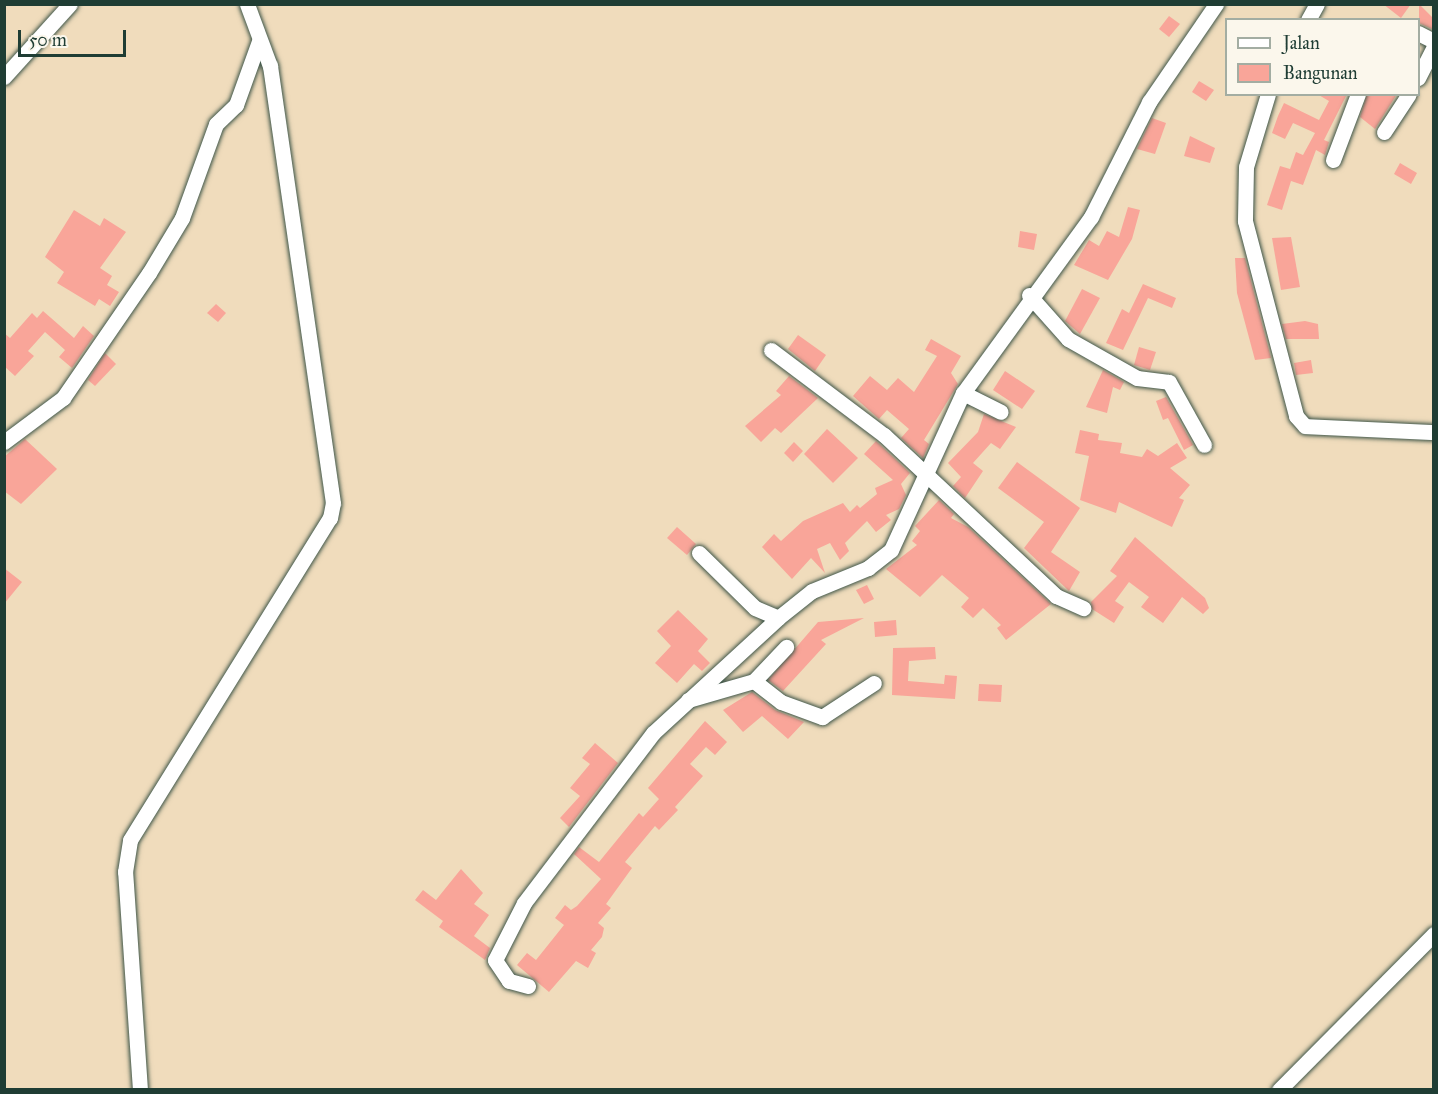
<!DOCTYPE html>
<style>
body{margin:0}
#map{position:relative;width:1438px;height:1094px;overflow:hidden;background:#f0dcbc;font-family:"IM FELL Great Primer",serif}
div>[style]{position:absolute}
.building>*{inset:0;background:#f9a599}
.roads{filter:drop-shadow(0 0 2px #3e5548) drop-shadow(0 0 2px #3e5548)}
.minor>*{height:15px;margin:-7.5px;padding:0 7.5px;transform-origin:7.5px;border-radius:7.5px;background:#fff}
span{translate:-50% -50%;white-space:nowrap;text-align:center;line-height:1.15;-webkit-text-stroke:4.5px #fbf7ec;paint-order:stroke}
.frame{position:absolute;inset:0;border:6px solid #1f3d34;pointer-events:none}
.legend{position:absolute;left:1225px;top:18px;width:195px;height:78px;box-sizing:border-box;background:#fbf7ec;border:2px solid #a3ada2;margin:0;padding:8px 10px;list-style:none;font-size:18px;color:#1f3d34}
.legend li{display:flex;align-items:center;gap:12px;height:30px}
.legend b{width:30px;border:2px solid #a3ada2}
.scale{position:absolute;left:18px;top:30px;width:108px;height:27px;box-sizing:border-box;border:3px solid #1f3d34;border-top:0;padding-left:8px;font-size:18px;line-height:21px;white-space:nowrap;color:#1f3d34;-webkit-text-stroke:4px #fbf7ec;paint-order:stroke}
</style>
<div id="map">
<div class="building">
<i style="clip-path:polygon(1383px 4px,1411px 4px,1401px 18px)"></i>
<i style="clip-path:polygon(1419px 4px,1434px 19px,1434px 30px,1419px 23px)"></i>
<i style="clip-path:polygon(1169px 16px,1180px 24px,1169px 37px,1159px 29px)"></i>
<i style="clip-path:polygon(1199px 81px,1214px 90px,1206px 101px,1192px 92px)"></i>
<i style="clip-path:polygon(1317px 94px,1347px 94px,1324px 140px,1329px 142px,1325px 155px,1316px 150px,1303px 185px,1291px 181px,1282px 210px,1267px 205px,1280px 166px,1290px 169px,1296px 152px,1303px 155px,1315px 133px,1293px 123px,1285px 139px,1272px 133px,1278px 116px,1284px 103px,1319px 120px,1329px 101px)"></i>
<i style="clip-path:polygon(1367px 94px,1397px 94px,1375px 129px,1360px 117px)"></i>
<i style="clip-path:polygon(1152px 118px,1166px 123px,1155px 154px,1137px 149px)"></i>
<i style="clip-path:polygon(1190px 136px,1215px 148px,1210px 163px,1184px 156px)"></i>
<i style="clip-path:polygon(1400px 163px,1417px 173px,1411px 184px,1394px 174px)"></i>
<i style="clip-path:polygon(1128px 207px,1140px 210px,1132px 239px,1108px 280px,1074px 265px,1089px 240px,1099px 246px,1107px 231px,1119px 237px)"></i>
<i style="clip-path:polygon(74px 210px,100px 226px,104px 218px,126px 232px,100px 268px,112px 276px,107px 285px,119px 292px,110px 306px,99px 299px,95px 306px,57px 283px,64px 272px,45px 257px)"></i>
<i style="clip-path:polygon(1020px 231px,1037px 234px,1034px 250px,1018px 247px)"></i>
<i style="clip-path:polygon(1291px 237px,1300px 287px,1281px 290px,1272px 238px)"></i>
<i style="clip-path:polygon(1235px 258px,1245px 258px,1271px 358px,1255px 360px,1237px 293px)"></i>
<i style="clip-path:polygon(1143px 284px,1176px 298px,1172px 308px,1148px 298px,1123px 350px,1106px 343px,1122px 309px,1129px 313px)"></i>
<i style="clip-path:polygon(1082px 289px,1100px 298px,1080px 334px,1065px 321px)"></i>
<i style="clip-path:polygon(216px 304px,226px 313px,218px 322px,207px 313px)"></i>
<i style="clip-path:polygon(43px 311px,74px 338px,83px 326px,94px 336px,72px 368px,59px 357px,65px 350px,45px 332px,28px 351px,34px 356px,15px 376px,4px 366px,4px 333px,10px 338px,32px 313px,37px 318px)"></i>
<i style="clip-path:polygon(1305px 321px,1318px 324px,1319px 339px,1286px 339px,1282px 324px)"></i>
<i style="clip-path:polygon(798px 335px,826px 355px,815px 371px,788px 349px)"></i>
<i style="clip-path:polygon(931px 339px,961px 356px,951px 373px,958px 384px,924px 440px,929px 444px,923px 458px,901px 438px,909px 429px,887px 410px,879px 419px,853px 396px,870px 376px,887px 390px,898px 378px,914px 392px,937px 356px,925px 350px)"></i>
<i style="clip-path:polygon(1139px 347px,1156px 352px,1150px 370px,1134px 365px)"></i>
<i style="clip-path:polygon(105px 353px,116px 364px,95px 386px,88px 380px)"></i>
<i style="clip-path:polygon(1311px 360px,1313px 373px,1296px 375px,1294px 363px)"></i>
<i style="clip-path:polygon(1103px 370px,1124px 382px,1120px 390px,1113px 387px,1107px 413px,1086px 407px)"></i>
<i style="clip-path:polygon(1005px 371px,1035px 391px,1022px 409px,993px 390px)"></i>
<i style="clip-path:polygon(789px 376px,818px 398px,781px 433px,775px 428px,761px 442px,745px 426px,781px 395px,776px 391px)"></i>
<i style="clip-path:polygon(1166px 397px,1193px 445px,1184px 450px,1168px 418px,1163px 420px,1156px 401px)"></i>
<i style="clip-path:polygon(984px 414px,1016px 427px,1000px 449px,991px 443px,973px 463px,983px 471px,965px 498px,953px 486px,961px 477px,948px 463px,978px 432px)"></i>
<i style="clip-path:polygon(827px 429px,858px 458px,833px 483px,804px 454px)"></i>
<i style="clip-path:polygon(1080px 430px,1099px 434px,1098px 440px,1122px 443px,1120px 453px,1142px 457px,1147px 449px,1158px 456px,1177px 443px,1187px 458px,1170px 468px,1190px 485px,1179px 498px,1184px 500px,1172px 527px,1119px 502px,1116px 513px,1080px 500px,1089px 456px,1075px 453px)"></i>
<i style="clip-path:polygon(25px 439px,57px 469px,21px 504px,4px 491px,4px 457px)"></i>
<i style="clip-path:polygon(876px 441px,910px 473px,901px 484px,906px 495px,899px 509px,886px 515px,891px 520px,876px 532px,867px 521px,845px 543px,849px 551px,840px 560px,830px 543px,817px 549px,825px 573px,811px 558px,792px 579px,762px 547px,774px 534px,781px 541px,803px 521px,843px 503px,850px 512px,857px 505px,860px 508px,877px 494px,875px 488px,893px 480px,864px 454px)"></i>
<i style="clip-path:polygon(794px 442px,803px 451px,793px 462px,784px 453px)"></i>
<i style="clip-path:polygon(1017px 462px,1080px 508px,1051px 552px,1080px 572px,1069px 591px,1024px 548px,1044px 522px,998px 488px)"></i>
<i style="clip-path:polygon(939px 500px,954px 514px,951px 518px,968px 527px,1051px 604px,1006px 640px,997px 628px,1001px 625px,983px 608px,973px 618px,961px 607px,969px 598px,942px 575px,920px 597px,886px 569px,917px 545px,912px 541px,920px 531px,915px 526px)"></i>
<i style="clip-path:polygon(677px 527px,696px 544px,687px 555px,667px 538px)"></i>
<i style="clip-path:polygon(1135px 537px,1205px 598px,1209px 608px,1203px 614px,1182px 597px,1163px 623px,1141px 607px,1149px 597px,1129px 582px,1115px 601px,1124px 607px,1114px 623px,1092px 609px,1091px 602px,1117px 576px,1110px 571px)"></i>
<i style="clip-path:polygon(4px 568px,22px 582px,4px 604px)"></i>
<i style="clip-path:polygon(867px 585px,874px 599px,864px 604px,856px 590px)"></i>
<i style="clip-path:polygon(678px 610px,708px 639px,698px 651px,710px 663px,702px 671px,694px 664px,677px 683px,655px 663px,671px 646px,657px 631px)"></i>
<i style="clip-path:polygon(864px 618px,821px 640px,826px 644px,783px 691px,768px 680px,818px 622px)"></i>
<i style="clip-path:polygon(896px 620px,897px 635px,875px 637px,874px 622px)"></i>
<i style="clip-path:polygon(935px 647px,936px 659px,909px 661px,908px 681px,944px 684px,945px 675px,957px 676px,955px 699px,892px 695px,893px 648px)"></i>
<i style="clip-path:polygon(979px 684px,1002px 685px,1001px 702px,978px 701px)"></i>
<i style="clip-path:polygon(752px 692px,775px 710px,804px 722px,788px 739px,762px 716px,743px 732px,723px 710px)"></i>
<i style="clip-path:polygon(705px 721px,727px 742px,715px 755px,706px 747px,690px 764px,703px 776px,675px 807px,678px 810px,659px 830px,655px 826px,625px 862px,632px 868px,606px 904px,611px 908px,598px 923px,604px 928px,602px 937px,591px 950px,596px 953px,588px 968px,576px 961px,549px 992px,517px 965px,527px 953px,536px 960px,564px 925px,555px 918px,565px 905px,571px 910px,577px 906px,601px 879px,574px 854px,579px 847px,599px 862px,639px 813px,643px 817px,659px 799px,648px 788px)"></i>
<i style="clip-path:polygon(595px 743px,618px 763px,569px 827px,560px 818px,580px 796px,570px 788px,590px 764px,582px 758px)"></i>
<i style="clip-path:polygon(461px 869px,483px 893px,474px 904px,489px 915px,474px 936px,490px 948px,485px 960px,439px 927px,443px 921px,415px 900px,423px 890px,436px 900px)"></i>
</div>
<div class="roads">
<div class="minor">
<i style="left:1308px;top:20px;width:18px;rotate:-61deg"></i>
<i style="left:1418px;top:33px;width:18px;rotate:27deg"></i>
<i style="left:4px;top:77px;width:98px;rotate:-47.9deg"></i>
<i style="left:1418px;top:78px;width:36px;rotate:-63deg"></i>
<i style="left:1268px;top:94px;width:76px;rotate:106.8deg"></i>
<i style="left:1246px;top:167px;width:54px;rotate:91.1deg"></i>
<i style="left:1245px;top:221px;width:202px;rotate:75.3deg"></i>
<i style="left:1296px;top:416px;width:13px;rotate:48deg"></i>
<i style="left:1305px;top:426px;width:129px;rotate:2.7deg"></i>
<i style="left:1384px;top:132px;width:45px;rotate:-56.7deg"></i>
<i style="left:1333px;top:160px;width:71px;rotate:-69.3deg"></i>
<i style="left:1029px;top:295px;width:59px;rotate:48.4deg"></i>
<i style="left:1068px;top:339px;width:79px;rotate:29.5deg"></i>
<i style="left:1137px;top:378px;width:32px;rotate:7deg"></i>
<i style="left:1169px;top:382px;width:72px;rotate:60.9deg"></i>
<i style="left:771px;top:350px;width:141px;rotate:37deg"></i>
<i style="left:884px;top:435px;width:236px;rotate:43.1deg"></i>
<i style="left:1056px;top:596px;width:30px;rotate:24deg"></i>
<i style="left:963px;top:393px;width:42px;rotate:26.6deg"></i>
<i style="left:4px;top:442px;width:74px;rotate:-36.7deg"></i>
<i style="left:63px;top:398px;width:152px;rotate:-55.5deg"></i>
<i style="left:149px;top:273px;width:64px;rotate:-59deg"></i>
<i style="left:182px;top:218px;width:100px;rotate:-70.1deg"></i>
<i style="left:216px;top:124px;width:28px;rotate:-44deg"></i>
<i style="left:236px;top:105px;width:68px;rotate:-70.2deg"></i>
<i style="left:699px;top:553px;width:78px;rotate:44.5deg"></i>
<i style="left:755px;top:608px;width:25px;rotate:23deg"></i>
<i style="left:754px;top:681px;width:34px;rotate:38deg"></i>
<i style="left:781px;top:702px;width:44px;rotate:20.1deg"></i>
<i style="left:822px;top:717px;width:62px;rotate:-33.2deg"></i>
<i style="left:688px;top:700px;width:69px;rotate:-16.1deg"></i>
<i style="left:754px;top:681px;width:47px;rotate:-46.7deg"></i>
<i style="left:528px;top:986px;width:20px;rotate:-165deg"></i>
<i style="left:509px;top:981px;width:25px;rotate:-124deg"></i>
<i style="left:495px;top:960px;width:64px;rotate:-63deg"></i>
<i style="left:524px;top:903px;width:213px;rotate:-52.8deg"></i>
<i style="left:653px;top:733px;width:170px;rotate:-42.6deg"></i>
<i style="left:778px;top:618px;width:43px;rotate:-38.5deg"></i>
<i style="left:812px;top:591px;width:61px;rotate:-22.3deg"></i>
<i style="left:868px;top:568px;width:29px;rotate:-38deg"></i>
<i style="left:891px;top:550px;width:173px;rotate:-65.4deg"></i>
<i style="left:963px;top:393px;width:218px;rotate:-54deg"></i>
<i style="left:1091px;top:217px;width:129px;rotate:-63.2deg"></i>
<i style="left:1149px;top:102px;width:119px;rotate:-55.6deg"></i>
<i style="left:140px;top:1090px;width:219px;rotate:-93.9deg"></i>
<i style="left:125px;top:872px;width:32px;rotate:-81deg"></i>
<i style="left:130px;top:840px;width:379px;rotate:-58.2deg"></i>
<i style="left:330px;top:518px;width:15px;rotate:-79deg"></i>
<i style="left:333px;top:503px;width:442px;rotate:-98.2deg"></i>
<i style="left:270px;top:66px;width:66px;rotate:-110.4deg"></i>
<i style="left:1279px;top:1090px;width:220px;rotate:-45.2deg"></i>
</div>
</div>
<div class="frame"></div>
<ul class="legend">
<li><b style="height:8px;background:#fff"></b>Jalan</li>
<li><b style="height:16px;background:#f9a599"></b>Bangunan</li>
</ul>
<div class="scale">50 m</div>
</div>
